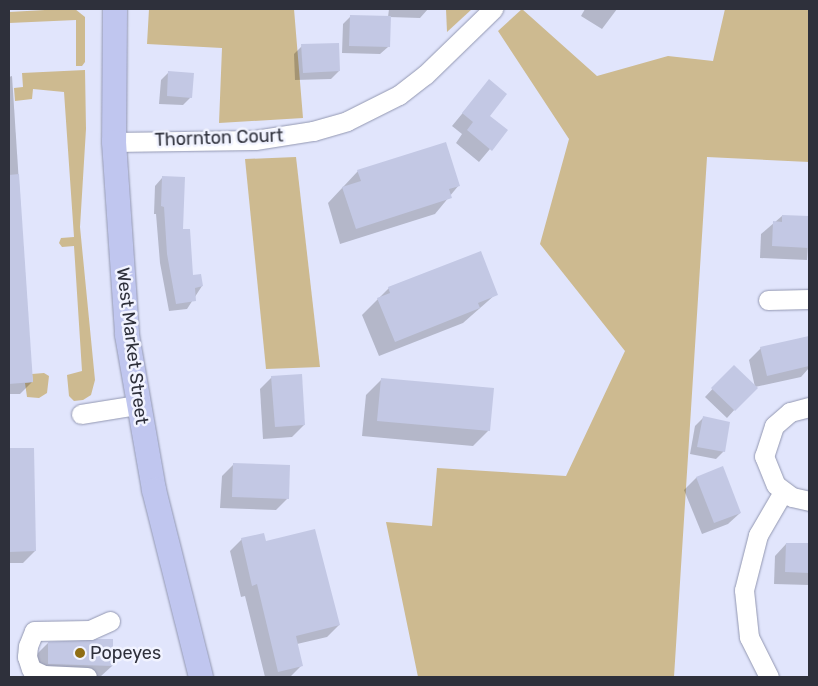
<!DOCTYPE html>
<style>
body{margin:0}
#map{position:relative;width:818px;height:686px;overflow:hidden;background:#e1e5fc;font-family:Rubik,sans-serif}
div>[style]{position:absolute}
.green>*{inset:0;background:#cdba90}
.shadow>*{inset:0;background:#0003}
.building>*{inset:0;background:#c3c8e4}
.roads{filter:drop-shadow(0 0 1px #9297b1) drop-shadow(0 0 1px #9297b1)}
.minor>*{height:19px;margin:-9.5px;padding:0 9.5px;transform-origin:9.5px;border-radius:9.5px;background:#fff}
.major>*{height:24px;margin:-12px;padding:0 12px;transform-origin:12px;border-radius:12px;background:#c0c6ef}
.dots>*{width:14px;height:14px;translate:-50% -50%;box-sizing:border-box;border:2px solid #f1f3ff;border-radius:50%}
span{translate:-50% -50%;white-space:nowrap;text-align:center;line-height:1.15;-webkit-text-stroke:5px #f1f3ff;paint-order:stroke}
.street-label{font-size:18px;color:#2e303b}
.poi-label{font-size:18px;color:#2e303b}
.left{translate:0 -50%;text-align:left}
.frame{position:absolute;inset:0;border:10px solid #2e303b;pointer-events:none}
</style>
<div id="map">
<div class="green">
<i style="clip-path:polygon(63px 9px,75px 9px,85px 17px,85px 62px,82px 66px,76px 66px,76px 20px,9px 23px,9px 12px)"></i>
<i style="clip-path:polygon(149px 9px,294px 9px,303px 118px,219px 123px,222px 48px,147px 44px)"></i>
<i style="clip-path:polygon(446px 9px,472px 9px,447px 32px)"></i>
<i style="clip-path:polygon(522px 9px,597px 76px,668px 56px,713px 61px,725px 9px,809px 9px,809px 162px,707px 157px,674px 677px,418px 677px,386px 522px,432px 526px,437px 468px,566px 476px,625px 351px,540px 244px,569px 139px,498px 31px)"></i>
<i style="clip-path:polygon(85px 70px,86px 129px,80px 227px,95px 380px,91px 395px,83px 400px,74px 401px,69px 396px,67px 375px,82px 371px,74px 246px,62px 247px,59px 243px,61px 238px,74px 237px,64px 92px,33px 89px,32px 99px,15px 101px,14px 88px,23px 87px,22px 73px)"></i>
<i style="clip-path:polygon(296px 157px,320px 367px,266px 369px,245px 159px)"></i>
<i style="clip-path:polygon(44px 373px,49px 376px,47px 393px,39px 398px,27px 397px,25px 383px,33px 382px,32px 374px)"></i>
</div>
<div class="shadow">
<i style="clip-path:polygon(389px 9px,428px 9px,420px 18px,389px 17px,388px 47px,380px 54px,342px 53px,343px 24px,351px 16px,388px 17px)"></i>
<i style="clip-path:polygon(585px 9px,617px 9px,602px 29px,581px 16px)"></i>
<i style="clip-path:polygon(302px 46px,339px 71px,331px 79px,295px 80px,294px 54px)"></i>
<i style="clip-path:polygon(169px 72px,191px 97px,183px 105px,159px 104px,161px 80px)"></i>
<i style="clip-path:polygon(12px 76px,32px 382px,20px 394px,9px 394px,9px 77px)"></i>
<i style="clip-path:polygon(489px 81px,488px 116px,506px 130px,479px 162px,456px 143px,462px 134px,452px 126px)"></i>
<i style="clip-path:polygon(358px 171px,459px 185px,435px 214px,340px 244px,328px 203px)"></i>
<i style="clip-path:polygon(162px 178px,181px 231px,192px 276px,202px 286px,187px 309px,169px 311px,160px 263px,156px 214px,154px 214px,155px 186px)"></i>
<i style="clip-path:polygon(782px 216px,809px 228px,807px 260px,760px 258px,761px 234px)"></i>
<i style="clip-path:polygon(389px 288px,496px 294px,463px 323px,379px 356px,362px 315px)"></i>
<i style="clip-path:polygon(807px 337px,809px 368px,801px 377px,755px 387px,727px 418px,705px 397px,734px 366px,755px 387px,749px 360px,761px 348px)"></i>
<i style="clip-path:polygon(272px 377px,304px 425px,292px 437px,263px 439px,260px 389px)"></i>
<i style="clip-path:polygon(382px 379px,489px 430px,473px 446px,362px 436px,366px 395px)"></i>
<i style="clip-path:polygon(703px 418px,724px 451px,716px 459px,690px 454px,695px 426px)"></i>
<i style="clip-path:polygon(9px 449px,33px 449px,35px 551px,23px 563px,9px 563px)"></i>
<i style="clip-path:polygon(234px 464px,288px 498px,276px 510px,220px 508px,222px 476px)"></i>
<i style="clip-path:polygon(722px 468px,740px 513px,728px 524px,702px 534px,684px 490px,696px 478px)"></i>
<i style="clip-path:polygon(242px 539px,265px 542px,339px 625px,327px 637px,297px 644px,302px 665px,290px 677px,265px 677px,245px 596px,241px 597px,230px 551px)"></i>
<i style="clip-path:polygon(786px 544px,809px 545px,809px 585px,774px 584px,775px 556px)"></i>
<i style="clip-path:polygon(48px 643px,112px 666px,100px 677px,36px 675px,36px 655px)"></i>
</div>
<div class="building">
<i style="clip-path:polygon(350px 15px,391px 16px,390px 47px,349px 46px)"></i>
<i style="clip-path:polygon(339px 43px,340px 71px,303px 73px,301px 44px)"></i>
<i style="clip-path:polygon(168px 71px,194px 73px,192px 98px,167px 96px)"></i>
<i style="clip-path:polygon(489px 79px,507px 94px,490px 116px,508px 130px,492px 151px,467px 130px,473px 122px,462px 113px)"></i>
<i style="clip-path:polygon(446px 142px,460px 186px,449px 189px,452px 198px,356px 229px,342px 187px,361px 181px,357px 170px)"></i>
<i style="clip-path:polygon(19px 174px,33px 382px,9px 384px,9px 175px)"></i>
<i style="clip-path:polygon(162px 176px,185px 177px,183px 229px,190px 229px,193px 275px,201px 274px,203px 286px,195px 288px,196px 301px,176px 304px,167px 254px,164px 207px,161px 206px)"></i>
<i style="clip-path:polygon(782px 215px,809px 216px,809px 248px,772px 246px,773px 221px,782px 222px)"></i>
<i style="clip-path:polygon(481px 251px,498px 295px,478px 303px,480px 308px,395px 342px,377px 298px,390px 293px,388px 287px)"></i>
<i style="clip-path:polygon(809px 336px,809px 366px,767px 376px,760px 347px)"></i>
<i style="clip-path:polygon(734px 365px,758px 388px,735px 411px,711px 388px)"></i>
<i style="clip-path:polygon(302px 374px,305px 425px,275px 427px,271px 376px)"></i>
<i style="clip-path:polygon(381px 378px,494px 388px,490px 431px,377px 421px)"></i>
<i style="clip-path:polygon(703px 416px,730px 422px,725px 452px,697px 447px)"></i>
<i style="clip-path:polygon(9px 448px,34px 448px,36px 551px,9px 552px)"></i>
<i style="clip-path:polygon(233px 463px,290px 465px,289px 499px,232px 497px)"></i>
<i style="clip-path:polygon(723px 466px,741px 513px,714px 523px,696px 477px)"></i>
<i style="clip-path:polygon(315px 529px,340px 625px,296px 636px,303px 666px,278px 672px,257px 584px,252px 586px,241px 538px,264px 533px,266px 541px)"></i>
<i style="clip-path:polygon(786px 543px,809px 543px,809px 573px,785px 572px)"></i>
<i style="clip-path:polygon(98px 639px,113px 639px,113px 666px,48px 664px,48px 642px)"></i>
</div>
<div class="roads">
<div class="minor">
<i style="left:114px;top:142px;width:141px;rotate:-0.8deg"></i>
<i style="left:255px;top:140px;width:59px;rotate:-8.8deg"></i>
<i style="left:313px;top:131px;width:35px;rotate:-16deg"></i>
<i style="left:347px;top:121px;width:58px;rotate:-26.6deg"></i>
<i style="left:399px;top:95px;width:33px;rotate:-38deg"></i>
<i style="left:425px;top:75px;width:95px;rotate:-44.1deg"></i>
<i style="left:768px;top:300px;width:41px;rotate:-1.4deg"></i>
<i style="left:809px;top:407px;width:20px;rotate:165deg"></i>
<i style="left:790px;top:412px;width:21px;rotate:139deg"></i>
<i style="left:774px;top:426px;width:32px;rotate:108deg"></i>
<i style="left:764px;top:456px;width:31px;rotate:68deg"></i>
<i style="left:776px;top:485px;width:20px;rotate:37deg"></i>
<i style="left:792px;top:497px;width:17px;rotate:13deg"></i>
<i style="left:81px;top:414px;width:57px;rotate:-9.1deg"></i>
<i style="left:87px;top:677px;width:43px;rotate:-177.3deg"></i>
<i style="left:44px;top:675px;width:14px;rotate:-155deg"></i>
<i style="left:31px;top:669px;width:13px;rotate:-108deg"></i>
<i style="left:27px;top:657px;width:11px;rotate:-85deg"></i>
<i style="left:28px;top:646px;width:16px;rotate:-68deg"></i>
<i style="left:34px;top:631px;width:56px;rotate:-1deg"></i>
<i style="left:90px;top:630px;width:22px;rotate:-24deg"></i>
<i style="left:769px;top:677px;width:45px;rotate:-116.6deg"></i>
<i style="left:749px;top:637px;width:47px;rotate:-96.1deg"></i>
<i style="left:744px;top:590px;width:57px;rotate:-75.7deg"></i>
<i style="left:758px;top:535px;width:50px;rotate:-59.8deg"></i>
</div>
<div class="major">
<i style="left:115px;top:9px;width:133px;rotate:90.4deg"></i>
<i style="left:114px;top:142px;width:193px;rotate:86.1deg"></i>
<i style="left:127px;top:335px;width:157px;rotate:80.1deg"></i>
<i style="left:154px;top:490px;width:193px;rotate:75.9deg"></i>
</div>
</div>
<div class="dots">
<i style="left:80px;top:653px;background:#906e14"></i>
</div>
<div class="street-label">
<span style="left:219px;top:138px;rotate:-2deg">Thornton Court</span>
<span style="left:132px;top:346px;rotate:83deg">West Market Street</span>
</div>
<div class="poi-label">
<span class="left" style="left:90px;top:653px">Popeyes</span>
</div>
<div class="frame"></div>
</div>
